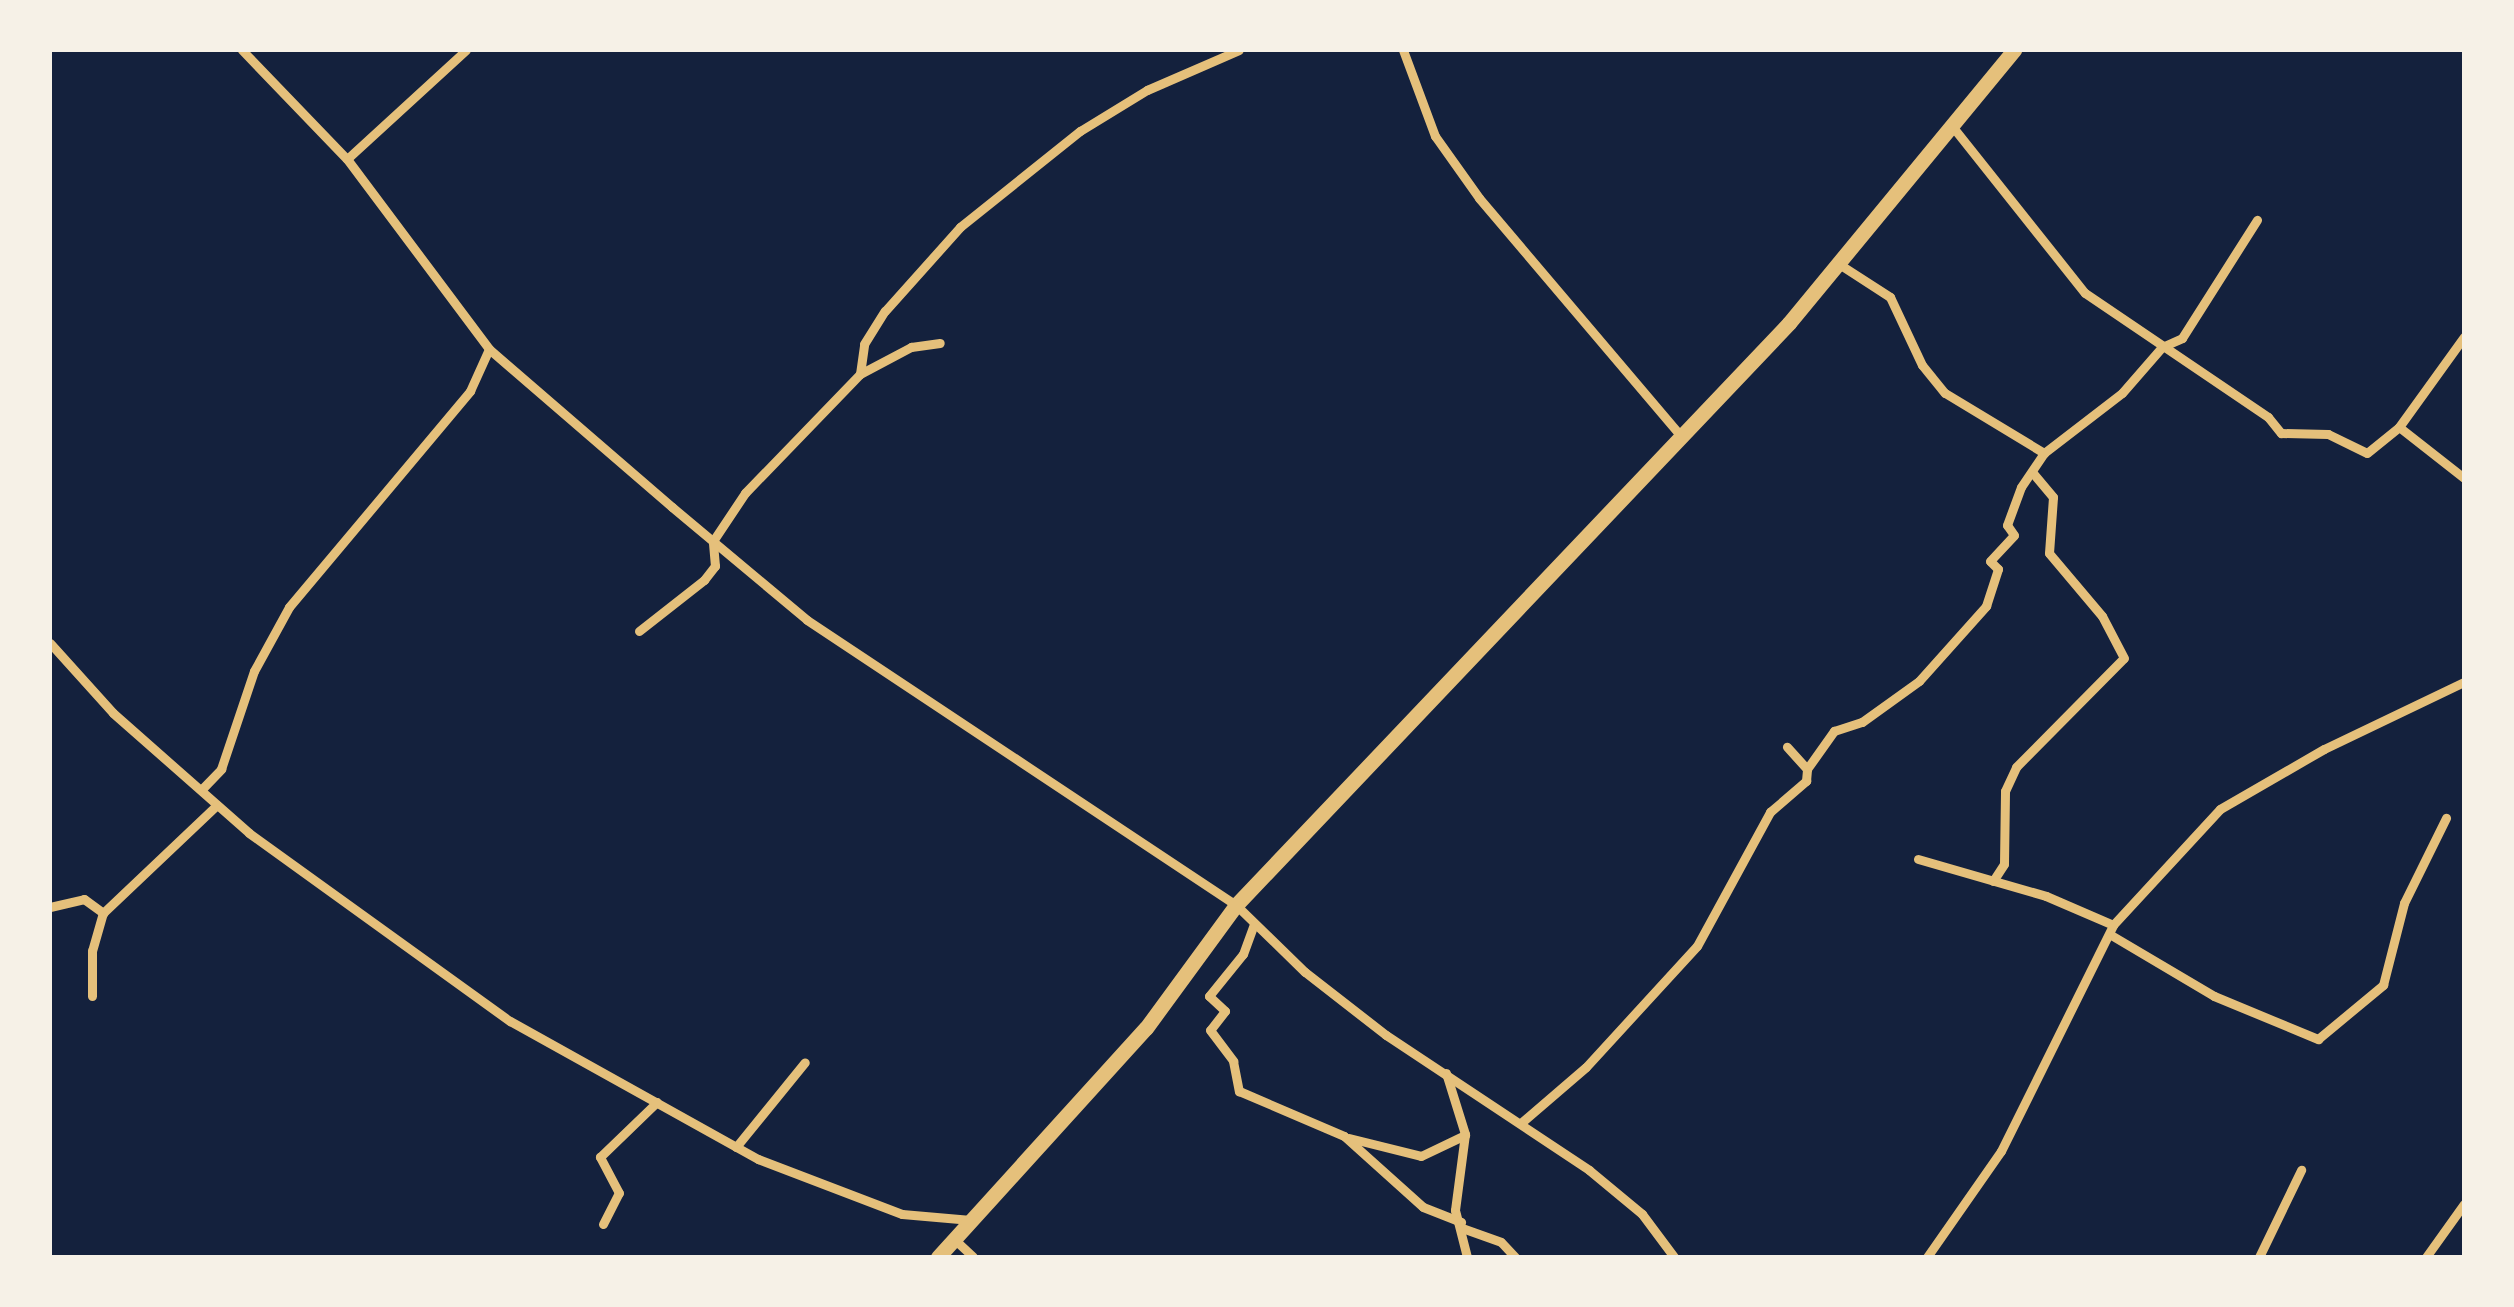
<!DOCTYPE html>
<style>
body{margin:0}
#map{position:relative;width:2514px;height:1307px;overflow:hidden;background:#14213d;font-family:Helvetica,sans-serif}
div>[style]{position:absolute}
.minor>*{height:9px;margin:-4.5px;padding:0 4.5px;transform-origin:4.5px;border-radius:4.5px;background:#e5c07b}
.trunk>*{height:15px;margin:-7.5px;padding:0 7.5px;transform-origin:7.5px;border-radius:7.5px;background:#e5c07b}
span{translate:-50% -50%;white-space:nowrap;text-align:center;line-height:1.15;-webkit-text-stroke:10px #f6f1e7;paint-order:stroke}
.frame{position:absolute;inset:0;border:52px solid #f6f1e7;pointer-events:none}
</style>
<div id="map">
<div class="minor">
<i style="left:242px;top:50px;width:151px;rotate:46.1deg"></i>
<i style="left:347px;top:159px;width:237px;rotate:53.2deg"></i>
<i style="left:489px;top:349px;width:242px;rotate:40.8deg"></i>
<i style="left:672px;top:507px;width:176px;rotate:39.9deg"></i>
<i style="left:807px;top:620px;width:515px;rotate:33.6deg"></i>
<i style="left:1236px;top:905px;width:96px;rotate:44.2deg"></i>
<i style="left:1305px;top:972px;width:103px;rotate:37.9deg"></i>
<i style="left:1386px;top:1035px;width:244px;rotate:33.6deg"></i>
<i style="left:1589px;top:1170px;width:69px;rotate:39.7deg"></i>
<i style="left:1642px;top:1214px;width:54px;rotate:53.3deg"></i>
<i style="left:1403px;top:50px;width:92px;rotate:69.6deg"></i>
<i style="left:1435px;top:136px;width:76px;rotate:54.6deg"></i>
<i style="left:1479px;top:198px;width:312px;rotate:49.7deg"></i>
<i style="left:1952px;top:126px;width:213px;rotate:51.5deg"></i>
<i style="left:2085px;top:293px;width:221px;rotate:34.1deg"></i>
<i style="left:2268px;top:417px;width:21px;rotate:51deg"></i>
<i style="left:2281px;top:433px;width:47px;rotate:1.2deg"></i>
<i style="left:2328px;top:434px;width:43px;rotate:26deg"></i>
<i style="left:2367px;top:453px;width:41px;rotate:-39.1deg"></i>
<i style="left:2399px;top:427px;width:83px;rotate:38.1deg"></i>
<i style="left:347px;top:159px;width:161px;rotate:-42.5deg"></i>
<i style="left:1839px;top:264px;width:61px;rotate:32.9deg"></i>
<i style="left:1890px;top:297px;width:75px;rotate:64.8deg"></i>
<i style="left:1922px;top:365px;width:36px;rotate:51deg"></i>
<i style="left:1945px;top:393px;width:116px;rotate:31.2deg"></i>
<i style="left:860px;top:374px;width:30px;rotate:-82deg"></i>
<i style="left:864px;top:344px;width:39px;rotate:-58deg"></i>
<i style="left:885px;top:311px;width:113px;rotate:-48.2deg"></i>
<i style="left:960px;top:227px;width:154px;rotate:-38.7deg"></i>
<i style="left:1080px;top:131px;width:79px;rotate:-31.5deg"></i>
<i style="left:1147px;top:90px;width:100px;rotate:-23.5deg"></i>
<i style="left:2399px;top:427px;width:111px;rotate:-54.2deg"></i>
<i style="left:639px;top:631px;width:83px;rotate:-38.1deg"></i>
<i style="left:704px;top:580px;width:18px;rotate:-52deg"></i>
<i style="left:715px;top:566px;width:25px;rotate:-95deg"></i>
<i style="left:713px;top:541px;width:58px;rotate:-56.3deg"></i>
<i style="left:745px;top:493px;width:165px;rotate:-46deg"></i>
<i style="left:860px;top:374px;width:58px;rotate:-27.9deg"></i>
<i style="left:911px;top:347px;width:29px;rotate:-8deg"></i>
<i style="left:50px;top:643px;width:94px;rotate:48deg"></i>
<i style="left:113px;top:713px;width:181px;rotate:41.4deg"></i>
<i style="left:249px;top:833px;width:322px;rotate:35.8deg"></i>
<i style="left:510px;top:1021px;width:284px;rotate:29.1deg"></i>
<i style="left:758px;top:1159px;width:154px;rotate:20.9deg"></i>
<i style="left:902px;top:1214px;width:69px;rotate:5deg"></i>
<i style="left:1807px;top:769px;width:47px;rotate:-54.6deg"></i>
<i style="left:1834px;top:731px;width:29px;rotate:-18deg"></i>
<i style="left:1862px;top:722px;width:70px;rotate:-35.7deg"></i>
<i style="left:1919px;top:681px;width:101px;rotate:-48.2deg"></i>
<i style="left:1986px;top:606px;width:39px;rotate:-72deg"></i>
<i style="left:1998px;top:569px;width:11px;rotate:-135deg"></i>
<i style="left:1990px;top:561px;width:35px;rotate:-47deg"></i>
<i style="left:2014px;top:535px;width:12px;rotate:-125deg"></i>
<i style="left:2007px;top:525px;width:40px;rotate:-69.8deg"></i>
<i style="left:2021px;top:487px;width:41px;rotate:-55.9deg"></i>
<i style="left:2044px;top:453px;width:98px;rotate:-37.6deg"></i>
<i style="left:2122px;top:393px;width:61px;rotate:-49deg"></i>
<i style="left:2162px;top:347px;width:22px;rotate:-24deg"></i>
<i style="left:2182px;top:338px;width:140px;rotate:-57.6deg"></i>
<i style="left:202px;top:789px;width:28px;rotate:-46deg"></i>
<i style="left:221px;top:769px;width:103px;rotate:-71.4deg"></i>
<i style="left:254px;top:671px;width:73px;rotate:-61.3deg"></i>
<i style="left:289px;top:607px;width:282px;rotate:-50deg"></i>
<i style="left:470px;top:391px;width:46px;rotate:-65.7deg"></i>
<i style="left:1918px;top:859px;width:133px;rotate:16.1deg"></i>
<i style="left:2046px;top:896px;width:73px;rotate:23.4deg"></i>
<i style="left:1993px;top:881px;width:20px;rotate:-57deg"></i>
<i style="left:2004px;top:864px;width:73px;rotate:-89.2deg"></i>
<i style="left:2005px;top:791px;width:26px;rotate:-65deg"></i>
<i style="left:2016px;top:767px;width:153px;rotate:-45.3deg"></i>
<i style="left:2124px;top:658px;width:47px;rotate:-117.6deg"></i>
<i style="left:2102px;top:616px;width:82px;rotate:-130.1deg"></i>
<i style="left:2049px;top:553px;width:56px;rotate:-85.9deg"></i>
<i style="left:2053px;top:497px;width:31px;rotate:-130deg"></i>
<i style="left:50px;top:907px;width:35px;rotate:-13deg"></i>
<i style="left:84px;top:899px;width:24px;rotate:36deg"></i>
<i style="left:1254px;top:924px;width:32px;rotate:110deg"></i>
<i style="left:1243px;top:954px;width:54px;rotate:129deg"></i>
<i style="left:1209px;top:996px;width:22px;rotate:43deg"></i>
<i style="left:1225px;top:1011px;width:24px;rotate:128deg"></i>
<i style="left:1210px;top:1030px;width:39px;rotate:53deg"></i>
<i style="left:1233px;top:1061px;width:31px;rotate:79deg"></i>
<i style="left:1239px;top:1091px;width:114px;rotate:23.2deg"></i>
<i style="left:1344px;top:1136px;width:106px;rotate:41.9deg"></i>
<i style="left:1423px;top:1207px;width:41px;rotate:21.5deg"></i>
<i style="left:2111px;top:935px;width:120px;rotate:30.6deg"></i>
<i style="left:2214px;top:996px;width:113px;rotate:22.5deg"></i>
<i style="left:2318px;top:1039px;width:85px;rotate:-39.7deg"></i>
<i style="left:2383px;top:985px;width:85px;rotate:-75.6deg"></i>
<i style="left:2404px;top:903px;width:95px;rotate:-63.7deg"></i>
<i style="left:92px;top:996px;width:45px;rotate:-90deg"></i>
<i style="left:92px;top:951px;width:40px;rotate:-74deg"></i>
<i style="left:103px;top:913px;width:157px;rotate:-43.5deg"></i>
<i style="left:1446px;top:1073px;width:64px;rotate:72.7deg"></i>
<i style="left:1465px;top:1134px;width:77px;rotate:97.5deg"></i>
<i style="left:1455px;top:1210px;width:49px;rotate:75.7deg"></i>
<i style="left:1522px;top:1122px;width:84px;rotate:-40.7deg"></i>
<i style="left:1586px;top:1067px;width:164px;rotate:-47.5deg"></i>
<i style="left:1697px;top:946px;width:153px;rotate:-61.4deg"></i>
<i style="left:1770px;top:812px;width:48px;rotate:-40.7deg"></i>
<i style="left:1806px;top:781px;width:12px;rotate:-85deg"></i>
<i style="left:1807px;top:769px;width:30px;rotate:-132deg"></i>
<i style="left:1349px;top:1138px;width:74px;rotate:14deg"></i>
<i style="left:1421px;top:1156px;width:49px;rotate:-25.5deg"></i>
<i style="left:736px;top:1147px;width:109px;rotate:-50.9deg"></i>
<i style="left:603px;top:1224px;width:35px;rotate:-63deg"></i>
<i style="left:619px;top:1193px;width:41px;rotate:-117.8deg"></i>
<i style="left:600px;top:1157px;width:79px;rotate:-44deg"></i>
<i style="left:1462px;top:1228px;width:41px;rotate:19.7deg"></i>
<i style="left:1501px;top:1242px;width:21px;rotate:47deg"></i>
<i style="left:954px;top:1239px;width:26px;rotate:43deg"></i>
<i style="left:1927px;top:1257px;width:129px;rotate:-55.1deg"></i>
<i style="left:2001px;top:1151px;width:252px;rotate:-63.6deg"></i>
<i style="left:2113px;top:925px;width:158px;rotate:-47.3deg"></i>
<i style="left:2220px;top:809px;width:120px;rotate:-30deg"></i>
<i style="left:2324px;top:749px;width:155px;rotate:-25.6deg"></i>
<i style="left:2259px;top:1257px;width:97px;rotate:-64.2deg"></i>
<i style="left:2426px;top:1257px;width:65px;rotate:-54.4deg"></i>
</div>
<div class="trunk">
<i style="left:938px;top:1257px;width:309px;rotate:-47.8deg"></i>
<i style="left:1146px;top:1028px;width:152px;rotate:-53.8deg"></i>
<i style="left:1236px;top:905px;width:803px;rotate:-46.46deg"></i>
<i style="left:1789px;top:323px;width:354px;rotate:-50.5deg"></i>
</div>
<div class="frame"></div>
</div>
